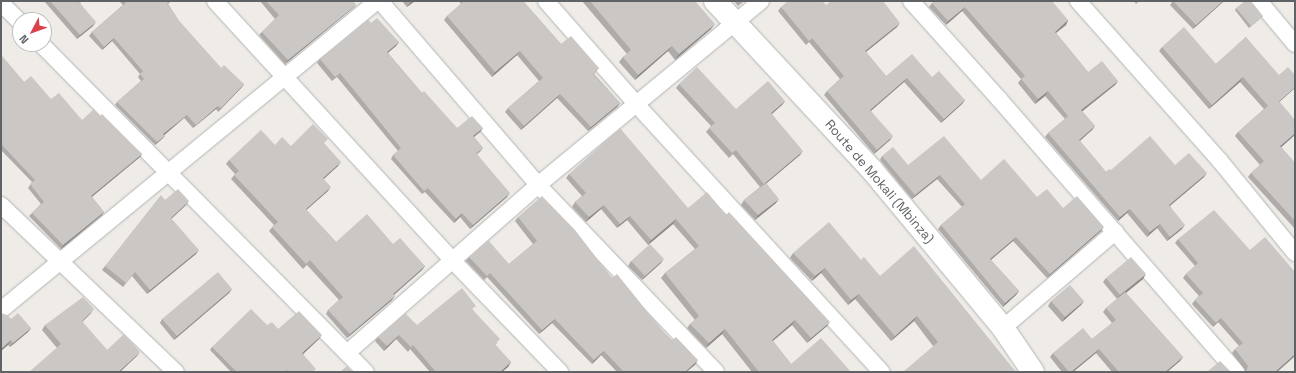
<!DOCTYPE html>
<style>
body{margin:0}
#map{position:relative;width:1296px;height:373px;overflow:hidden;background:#efece7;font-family:"Space Grotesk",sans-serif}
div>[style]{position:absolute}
.roads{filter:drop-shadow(0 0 1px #b2b5b8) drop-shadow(0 0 1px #b2b5b8)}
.street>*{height:16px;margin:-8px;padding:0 8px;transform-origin:8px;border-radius:8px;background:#fff}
.secondary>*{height:22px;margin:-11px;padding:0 11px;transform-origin:11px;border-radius:11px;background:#fff}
.wall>*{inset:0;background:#afaba9}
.shaded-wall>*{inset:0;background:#8e8b89}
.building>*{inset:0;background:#cbc7c4}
span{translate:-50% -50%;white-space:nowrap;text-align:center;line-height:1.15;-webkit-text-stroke:3px #fff;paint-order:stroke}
.street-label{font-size:13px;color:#5f6366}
.frame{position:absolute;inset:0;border:2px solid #5f6366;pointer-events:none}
.north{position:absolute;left:12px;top:12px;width:40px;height:40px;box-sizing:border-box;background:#fff;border:1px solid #bfc1c2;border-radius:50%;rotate:229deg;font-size:11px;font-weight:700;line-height:16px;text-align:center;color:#5f6366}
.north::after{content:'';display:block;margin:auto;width:14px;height:18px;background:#db414b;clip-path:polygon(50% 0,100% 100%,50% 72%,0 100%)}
</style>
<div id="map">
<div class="roads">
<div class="street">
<i style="left:215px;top:1px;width:351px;rotate:47.5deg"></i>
<i style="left:452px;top:260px;width:156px;rotate:46deg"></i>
<i style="left:380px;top:1px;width:243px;rotate:49.3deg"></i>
<i style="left:538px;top:185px;width:258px;rotate:46.4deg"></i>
<i style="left:546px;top:1px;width:138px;rotate:48.8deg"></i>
<i style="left:637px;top:105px;width:362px;rotate:47.5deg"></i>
<i style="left:911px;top:1px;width:132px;rotate:48.1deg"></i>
<i style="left:999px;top:99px;width:362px;rotate:49deg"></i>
<i style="left:1078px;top:1px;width:214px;rotate:48.4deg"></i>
<i style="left:1220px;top:161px;width:119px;rotate:50.8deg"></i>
<i style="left:1259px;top:1px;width:56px;rotate:50.1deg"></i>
<i style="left:1px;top:3px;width:27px;rotate:45deg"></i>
<i style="left:41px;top:44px;width:462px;rotate:45.3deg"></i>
<i style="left:1px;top:205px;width:242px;rotate:43.7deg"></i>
<i style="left:1px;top:310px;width:487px;rotate:-39.4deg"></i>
<i style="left:1003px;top:328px;width:148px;rotate:-40.6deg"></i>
<i style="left:347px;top:353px;width:254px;rotate:-41.3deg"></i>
<i style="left:538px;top:185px;width:289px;rotate:-39.5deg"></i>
</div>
<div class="secondary">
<i style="left:715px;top:1px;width:231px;rotate:47.1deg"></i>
<i style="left:872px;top:170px;width:205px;rotate:50.3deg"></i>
<i style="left:1003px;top:328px;width:53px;rotate:55.7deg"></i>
</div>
</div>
<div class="wall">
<i style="clip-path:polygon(44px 1px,82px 1px,80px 3px,93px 26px,77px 39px)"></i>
<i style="clip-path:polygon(119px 1px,171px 1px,168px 4px,179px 21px,221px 68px,244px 84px,242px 87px,218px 112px,216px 109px,193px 128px,184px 118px,164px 135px,165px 136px,162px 139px,155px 145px,115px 105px,117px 102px,141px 81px,138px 77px,140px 74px,112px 41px,102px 50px,89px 36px,92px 32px,123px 5px)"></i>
<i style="clip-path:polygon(260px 1px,353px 1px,356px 5px,353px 8px,285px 64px,259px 35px,275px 19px)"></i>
<i style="clip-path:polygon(402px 1px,415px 1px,407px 7px)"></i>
<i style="clip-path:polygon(459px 1px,523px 1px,561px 44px,599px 68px,594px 74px,620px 103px,617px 107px,588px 131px,557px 98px,521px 130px,505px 112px,508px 108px,539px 81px,517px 55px,492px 77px,444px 20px,447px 16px,461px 4px)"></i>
<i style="clip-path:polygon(582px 1px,695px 1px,711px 29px,675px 60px,668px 51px,635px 80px,619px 62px,623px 57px,627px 54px)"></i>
<i style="clip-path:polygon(734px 1px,744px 1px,738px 6px)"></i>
<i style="clip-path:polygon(935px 1px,1068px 20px,1066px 25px,1056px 33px,1088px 72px,1118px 81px,1115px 85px,1082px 111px,1095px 126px,1092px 130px,1080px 141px,1106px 172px,1111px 170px,1175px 165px,1204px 177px,1170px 206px,1182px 229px,1167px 241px,1157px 228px,1147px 237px,1127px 213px,1118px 221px,1045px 137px,1048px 133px,1065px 119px,1045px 96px,1035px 104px,1018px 83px,1021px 79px,962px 11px,946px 25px,929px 7px,932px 3px)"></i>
<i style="clip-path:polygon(1134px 1px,1139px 1px,1136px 4px)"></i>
<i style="clip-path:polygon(1173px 1px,1224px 1px,1193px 29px,1170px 5px)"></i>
<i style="clip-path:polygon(826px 5px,897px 27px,866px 52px,886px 76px,932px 77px,965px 100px,962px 104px,941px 123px,904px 82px,871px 111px,890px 140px,874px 154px,824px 95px,827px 91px,840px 79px,809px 42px,806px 45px,778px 11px,781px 7px)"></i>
<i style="clip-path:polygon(1236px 8px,1263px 16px,1261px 18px,1249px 28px,1235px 10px)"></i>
<i style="clip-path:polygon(371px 23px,399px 42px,396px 46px,388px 53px,422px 93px,457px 128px,483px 128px,480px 132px,474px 137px,483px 148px,480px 152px,477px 154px,507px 197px,470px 229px,460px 217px,454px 223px,425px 192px,422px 194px,391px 159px,393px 155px,398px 151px,337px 77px,332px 81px,317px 63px,320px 59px)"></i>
<i style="clip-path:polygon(1246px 37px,1280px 102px,1281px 147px,1295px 163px,1295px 229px,1248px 177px,1251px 173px,1260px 165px,1235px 136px,1238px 132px,1264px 109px,1240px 82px,1209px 109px,1159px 51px,1162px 47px,1216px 64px)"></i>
<i style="clip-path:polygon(1px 55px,24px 82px,51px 99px,82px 120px,100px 116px,142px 154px,140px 157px,92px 197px,104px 212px,102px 215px,61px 249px,29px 216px,41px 204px,28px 188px,32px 182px,1px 150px)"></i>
<i style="clip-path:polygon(679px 84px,736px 109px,785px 101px,782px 105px,772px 114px,800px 155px,766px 183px,776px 203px,755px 220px,741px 205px,744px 200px,760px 187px,733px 154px,729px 158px,706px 132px,711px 126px,676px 88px)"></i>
<i style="clip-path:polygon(324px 144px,338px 166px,324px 179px,328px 191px,306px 210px,336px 242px,393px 244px,425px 266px,422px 270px,394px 295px,392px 300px,347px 338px,326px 314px,328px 310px,339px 300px,307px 265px,303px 269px,269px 231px,274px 225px,231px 179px,235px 174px,226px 164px,229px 160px,275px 145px,291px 146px)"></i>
<i style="clip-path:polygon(882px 156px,908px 165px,981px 180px,1037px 197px,1063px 208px,1101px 231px,1047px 278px,1013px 241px,991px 260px,1019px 291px,1016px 295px,1003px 307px,938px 229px,941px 225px,962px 207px,937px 179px,912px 199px,880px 160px)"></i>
<i style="clip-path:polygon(569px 174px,688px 208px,726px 215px,827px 326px,807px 343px,792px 325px,773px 341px,791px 364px,851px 372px,752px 372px,722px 334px,706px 348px,687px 328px,690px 324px,695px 320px,661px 278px,665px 273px,695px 249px,673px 224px,648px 245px,627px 220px,617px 228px,601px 209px,586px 222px,572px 207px,575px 202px,582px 196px,566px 178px)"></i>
<i style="clip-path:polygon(165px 200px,186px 205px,171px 219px,196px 254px,147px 294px,132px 276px,123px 287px,102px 270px,105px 266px)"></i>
<i style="clip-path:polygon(518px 217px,612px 278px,695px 365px,686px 372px,617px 372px,601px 355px,592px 364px,552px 323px,539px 334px,487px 277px,484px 280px,466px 261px,469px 257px,509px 264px,533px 244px,515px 221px)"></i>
<i style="clip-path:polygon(1178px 239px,1250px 250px,1295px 272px,1295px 356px,1277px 372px,1244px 372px,1245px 370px,1232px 353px,1235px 349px,1239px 346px,1218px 322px,1213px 327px,1192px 304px,1195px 300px,1199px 296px,1183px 278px,1186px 274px,1195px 266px,1175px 243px)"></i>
<i style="clip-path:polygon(793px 253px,861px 260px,880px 276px,1016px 372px,933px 346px,914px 321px,891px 341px,855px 299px,848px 305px,821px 273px,812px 281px,790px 258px)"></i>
<i style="clip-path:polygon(631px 261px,661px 263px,642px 280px,628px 266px)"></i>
<i style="clip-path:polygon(1106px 278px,1143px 279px,1126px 293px,1183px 357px,1180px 361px,1167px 372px,1112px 372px,1096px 353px,1073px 372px,1062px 372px,1050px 357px,1053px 353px,1092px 339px,1112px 323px,1103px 312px,1106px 308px,1117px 299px,1103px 282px)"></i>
<i style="clip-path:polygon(232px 289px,229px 293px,174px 340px,160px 323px,162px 319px)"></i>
<i style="clip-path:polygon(1051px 301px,1084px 301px,1081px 305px,1062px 322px,1048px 306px)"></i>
<i style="clip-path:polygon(473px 310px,497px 343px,495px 345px,511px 362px,508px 367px,502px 372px,430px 372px,410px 349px,408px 352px,396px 339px,384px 351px,375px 341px,378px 337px,417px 325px)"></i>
<i style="clip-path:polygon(1px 313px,11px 319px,31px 328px,28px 332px,10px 347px,8px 345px,1px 351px)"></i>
<i style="clip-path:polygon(91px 313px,82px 322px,107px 350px,137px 356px,57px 348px,42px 330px,45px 325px)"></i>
<i style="clip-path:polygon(267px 325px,278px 329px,319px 339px,303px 354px,314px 372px,231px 372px,210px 350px,212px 347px)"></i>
</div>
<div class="shaded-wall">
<i style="clip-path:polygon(413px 1px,415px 1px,407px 7px,410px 3px)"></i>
<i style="clip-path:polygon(1223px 1px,1224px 1px,1193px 29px,1196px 25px)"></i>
<i style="clip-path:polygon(356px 5px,353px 8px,285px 64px,288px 60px)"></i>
<i style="clip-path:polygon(965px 7px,962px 11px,946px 25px,948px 21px)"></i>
<i style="clip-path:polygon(1068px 20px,1066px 25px,1052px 36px,1055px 32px)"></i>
<i style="clip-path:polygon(96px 22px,93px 26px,77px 39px,80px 35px)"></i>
<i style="clip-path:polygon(900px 23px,897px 27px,862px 55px,865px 51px)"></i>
<i style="clip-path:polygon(715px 24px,711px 29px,675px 60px,679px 54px)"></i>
<i style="clip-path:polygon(114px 38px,112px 41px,102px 50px,104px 47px)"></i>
<i style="clip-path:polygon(399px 42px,396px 46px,384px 56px,387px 52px)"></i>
<i style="clip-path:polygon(672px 46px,668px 51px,635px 80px,638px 75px)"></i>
<i style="clip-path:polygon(520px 51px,517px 55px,492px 77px,495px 72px)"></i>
<i style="clip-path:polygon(1243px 77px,1240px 82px,1209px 109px,1212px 105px)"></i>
<i style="clip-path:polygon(907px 78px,904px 82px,867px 114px,870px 110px)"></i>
<i style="clip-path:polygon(1118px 81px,1115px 85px,1079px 114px,1081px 110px)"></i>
<i style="clip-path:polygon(244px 84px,242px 87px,218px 112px,221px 108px)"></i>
<i style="clip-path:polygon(1295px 87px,1295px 88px,1276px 105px,1279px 101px)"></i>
<i style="clip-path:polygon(1048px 91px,1045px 96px,1035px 104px,1038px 99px)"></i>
<i style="clip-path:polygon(560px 94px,557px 98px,521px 130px,524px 126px)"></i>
<i style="clip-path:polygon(965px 100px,962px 104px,941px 123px,944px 119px)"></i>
<i style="clip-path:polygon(785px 101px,782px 105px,768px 117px,771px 113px)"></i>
<i style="clip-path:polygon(620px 103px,617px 107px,588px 131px,591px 127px)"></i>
<i style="clip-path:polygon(218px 106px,216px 109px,193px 128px,196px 125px)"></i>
<i style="clip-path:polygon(187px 115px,184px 118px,161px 138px,163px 134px)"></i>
<i style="clip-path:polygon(1095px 126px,1092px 130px,1076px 144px,1079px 140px)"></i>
<i style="clip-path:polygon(483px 128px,480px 132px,470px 140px,473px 136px)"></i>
<i style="clip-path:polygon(1295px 133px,1295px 135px,1277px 151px,1280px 146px)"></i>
<i style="clip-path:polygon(165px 136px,162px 139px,155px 145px,157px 142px)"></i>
<i style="clip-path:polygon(893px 136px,890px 140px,874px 154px,877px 150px)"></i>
<i style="clip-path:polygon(803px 151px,800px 155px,761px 188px,764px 184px)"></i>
<i style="clip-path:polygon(142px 154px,140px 157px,89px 199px,91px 196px)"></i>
<i style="clip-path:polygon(341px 162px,338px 166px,320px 182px,323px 178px)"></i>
<i style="clip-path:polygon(1207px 173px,1204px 177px,1166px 209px,1169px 205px)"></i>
<i style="clip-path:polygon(940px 175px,937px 179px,912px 199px,915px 195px)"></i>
<i style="clip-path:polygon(331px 187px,328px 191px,303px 213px,306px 209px)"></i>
<i style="clip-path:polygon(510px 193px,507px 197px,470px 229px,473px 225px)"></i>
<i style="clip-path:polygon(779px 199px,776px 203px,755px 220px,758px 215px)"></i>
<i style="clip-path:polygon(189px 201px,186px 205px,168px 222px,171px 218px)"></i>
<i style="clip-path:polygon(604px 205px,601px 209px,586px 222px,589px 217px)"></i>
<i style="clip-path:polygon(1130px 209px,1127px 213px,1118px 221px,1120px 217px)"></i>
<i style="clip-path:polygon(104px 212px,102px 215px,61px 249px,63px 245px)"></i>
<i style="clip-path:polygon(462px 213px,460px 217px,454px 223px,456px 219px)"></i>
<i style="clip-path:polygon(630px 216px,627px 220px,617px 228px,620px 224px)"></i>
<i style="clip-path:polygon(676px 219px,673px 224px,648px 245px,651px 240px)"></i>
<i style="clip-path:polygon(1160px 224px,1157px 228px,1147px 237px,1150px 232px)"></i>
<i style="clip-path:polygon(1185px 225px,1182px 229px,1167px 241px,1170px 237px)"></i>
<i style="clip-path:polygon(1104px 227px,1101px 231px,1047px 278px,1050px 274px)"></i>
<i style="clip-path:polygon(1016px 237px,1013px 241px,987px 263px,990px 259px)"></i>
<i style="clip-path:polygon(199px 250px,196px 254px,147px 294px,150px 290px)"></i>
<i style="clip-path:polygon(664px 259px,661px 263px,642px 280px,645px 276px)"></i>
<i style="clip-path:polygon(425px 266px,422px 270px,390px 298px,393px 294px)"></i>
<i style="clip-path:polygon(825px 268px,821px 273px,812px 281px,815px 276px)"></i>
<i style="clip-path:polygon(1146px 274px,1143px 279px,1117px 300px,1120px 295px)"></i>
<i style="clip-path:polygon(232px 289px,229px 293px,174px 340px,177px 336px)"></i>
<i style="clip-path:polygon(1019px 291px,1016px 295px,1003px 307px,1005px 303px)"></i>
<i style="clip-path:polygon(859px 294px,855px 299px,848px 305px,851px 300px)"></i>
<i style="clip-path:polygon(395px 296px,392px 300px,347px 338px,350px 334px)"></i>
<i style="clip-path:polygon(1084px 301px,1081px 305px,1062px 322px,1065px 317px)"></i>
<i style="clip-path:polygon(94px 309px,91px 313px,79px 325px,82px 321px)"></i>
<i style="clip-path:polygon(917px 316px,914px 321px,891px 341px,895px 336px)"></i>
<i style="clip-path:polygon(1221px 318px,1218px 322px,1213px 327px,1216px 323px)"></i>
<i style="clip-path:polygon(555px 319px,552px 323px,539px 334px,542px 330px)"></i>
<i style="clip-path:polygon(795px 320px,792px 325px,769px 344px,772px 340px)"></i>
<i style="clip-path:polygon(830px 322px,827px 326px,807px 343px,811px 338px)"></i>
<i style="clip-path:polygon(31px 328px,28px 332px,10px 347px,13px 343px)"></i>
<i style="clip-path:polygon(725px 329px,722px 334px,706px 348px,709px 343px)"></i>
<i style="clip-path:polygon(322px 335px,319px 339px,300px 357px,302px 353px)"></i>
<i style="clip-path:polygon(399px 335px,396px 339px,384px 351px,387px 346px)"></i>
<i style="clip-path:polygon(11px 340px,8px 345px,1px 351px,1px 349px)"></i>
<i style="clip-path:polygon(1099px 349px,1096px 353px,1073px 372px,1071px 372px)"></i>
<i style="clip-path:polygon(604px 351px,601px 355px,592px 364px,594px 360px)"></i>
<i style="clip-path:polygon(140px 352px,137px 356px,120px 372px,118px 372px)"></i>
<i style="clip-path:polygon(1295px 354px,1295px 356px,1277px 372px,1275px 372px)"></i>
<i style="clip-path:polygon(1183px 357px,1180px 361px,1167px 372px,1165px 372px)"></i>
<i style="clip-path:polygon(698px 360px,695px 365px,686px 372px,685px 372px)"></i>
<i style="clip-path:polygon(511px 362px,508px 367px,502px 372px,500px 372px)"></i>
</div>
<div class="building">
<i style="clip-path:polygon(50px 1px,80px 1px,79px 2px,96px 22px,80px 35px)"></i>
<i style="clip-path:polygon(124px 1px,170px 1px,167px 3px,179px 21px,221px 68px,224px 65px,244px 84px,221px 108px,218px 106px,196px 125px,187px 115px,163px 134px,165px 136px,157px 142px,117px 102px,144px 79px,140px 74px,143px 71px,114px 38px,104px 47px,92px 32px,126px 3px)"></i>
<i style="clip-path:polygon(266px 1px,353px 1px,356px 5px,288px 60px,262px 32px,279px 15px)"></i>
<i style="clip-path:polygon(464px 1px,523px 1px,561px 44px,571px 36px,599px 68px,593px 74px,620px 103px,591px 127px,560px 94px,524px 126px,508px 108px,543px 78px,520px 51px,495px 72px,447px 16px)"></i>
<i style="clip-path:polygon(590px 1px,695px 1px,715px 24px,679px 54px,672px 46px,638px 75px,623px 57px,631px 50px)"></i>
<i style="clip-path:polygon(788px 1px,823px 1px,826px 5px,831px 1px,883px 1px,900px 23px,865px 51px,886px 76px,912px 54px,932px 77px,939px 71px,965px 100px,944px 119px,907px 78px,870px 110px,893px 136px,877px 150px,827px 91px,844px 76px,812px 38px,809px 41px,781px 7px)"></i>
<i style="clip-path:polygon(935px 1px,1052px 1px,1068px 20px,1055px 32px,1088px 72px,1102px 61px,1118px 81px,1081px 110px,1095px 126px,1079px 140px,1106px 172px,1109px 169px,1111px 170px,1150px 136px,1175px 165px,1189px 153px,1207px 173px,1169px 205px,1185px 225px,1170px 237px,1160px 224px,1150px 232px,1130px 209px,1120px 217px,1048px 133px,1068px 116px,1048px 91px,1038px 99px,1021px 79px,1025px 76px,965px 7px,948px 21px,932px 3px)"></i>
<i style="clip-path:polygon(1173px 1px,1223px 1px,1196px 25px)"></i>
<i style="clip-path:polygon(1245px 1px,1251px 1px,1263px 16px,1251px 26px,1236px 8px)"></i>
<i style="clip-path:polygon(377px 18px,399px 42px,387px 52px,422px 93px,424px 91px,457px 128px,472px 116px,483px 128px,473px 136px,483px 148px,476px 153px,510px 193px,473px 225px,462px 213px,456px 219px,428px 188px,424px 191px,393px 155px,401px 148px,340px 73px,335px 77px,320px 59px,368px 19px,371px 23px)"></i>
<i style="clip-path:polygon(1184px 27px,1216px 64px,1246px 37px,1279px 75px,1288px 67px,1295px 75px,1295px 87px,1279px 101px,1295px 120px,1295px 133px,1280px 146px,1295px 163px,1295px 221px,1251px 173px,1264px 161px,1238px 132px,1268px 106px,1243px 77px,1212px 105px,1162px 47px)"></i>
<i style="clip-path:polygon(1px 55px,24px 82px,31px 76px,51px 99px,59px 93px,82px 120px,94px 109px,100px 116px,102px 114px,142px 154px,91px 196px,104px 212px,63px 245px,32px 213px,44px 202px,30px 184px,35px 180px,1px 144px)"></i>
<i style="clip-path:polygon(697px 67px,736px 109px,768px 81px,785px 101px,771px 113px,803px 151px,764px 184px,736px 150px,732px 153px,709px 128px,715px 123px,679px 84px)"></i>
<i style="clip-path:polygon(313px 124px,328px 139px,324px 143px,341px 162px,323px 178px,331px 187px,306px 209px,336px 242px,367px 214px,393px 244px,400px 238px,425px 266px,393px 294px,395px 296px,350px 334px,328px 310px,343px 297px,310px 260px,306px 264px,272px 227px,278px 222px,234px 175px,239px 171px,229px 160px,261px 130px,275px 145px,282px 137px,291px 146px)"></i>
<i style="clip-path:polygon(620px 128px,688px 208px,707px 192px,726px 215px,729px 212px,830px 322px,811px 338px,795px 320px,772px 340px,791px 364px,821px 338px,851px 372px,759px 372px,725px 329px,709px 343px,690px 324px,699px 316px,665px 273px,699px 246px,676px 219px,651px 240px,630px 216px,620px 224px,604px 205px,589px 217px,575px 202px,586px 193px,569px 174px)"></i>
<i style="clip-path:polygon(944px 136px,981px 180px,1004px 159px,1037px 197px,1047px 189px,1063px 208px,1077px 196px,1104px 227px,1050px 274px,1016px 237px,990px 259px,1019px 291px,1005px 303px,941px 225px,965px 204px,940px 175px,915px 195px,882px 156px,893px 147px,908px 165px)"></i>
<i style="clip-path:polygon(766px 183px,779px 199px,758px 215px,744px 200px)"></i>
<i style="clip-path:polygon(178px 189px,189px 201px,171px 218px,199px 250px,150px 290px,135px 272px,126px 283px,105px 266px,161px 195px,165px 200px)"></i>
<i style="clip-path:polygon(542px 196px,575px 230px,612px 278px,617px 274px,671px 341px,676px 337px,698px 360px,685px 372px,624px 372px,604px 351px,594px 360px,555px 319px,542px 330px,490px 273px,487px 276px,469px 257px,488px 240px,509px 264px,537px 241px,518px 217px)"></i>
<i style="clip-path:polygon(1214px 210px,1250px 250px,1265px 237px,1295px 272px,1295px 354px,1275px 372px,1246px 372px,1248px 366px,1235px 349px,1243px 343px,1221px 318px,1216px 323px,1195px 300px,1203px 293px,1186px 274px,1198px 263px,1178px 239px)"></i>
<i style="clip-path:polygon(829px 222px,861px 260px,864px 257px,880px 276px,914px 246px,1016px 372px,903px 372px,938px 342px,917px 316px,895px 336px,859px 294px,851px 300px,825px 268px,815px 276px,793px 253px)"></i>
<i style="clip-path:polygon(650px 244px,664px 259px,645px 276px,631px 261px)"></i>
<i style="clip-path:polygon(1131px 257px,1146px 274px,1120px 295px,1106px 278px)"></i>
<i style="clip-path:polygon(218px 272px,232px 289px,177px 336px,162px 319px)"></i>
<i style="clip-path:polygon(1070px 285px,1084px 301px,1065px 317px,1051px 301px)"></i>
<i style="clip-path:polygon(462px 288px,476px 306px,472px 309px,500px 339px,495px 344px,511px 362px,500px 372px,436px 372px,413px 345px,411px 347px,399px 335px,387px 346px,378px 337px,405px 313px,417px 325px)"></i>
<i style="clip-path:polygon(1125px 292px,1183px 357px,1165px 372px,1119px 372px,1099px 349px,1071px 372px,1069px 372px,1053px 353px,1083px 328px,1092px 339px,1116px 320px,1106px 308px)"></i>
<i style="clip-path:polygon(83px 297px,94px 309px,82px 321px,107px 350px,124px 334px,140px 352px,118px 372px,29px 372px,61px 344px,45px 325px)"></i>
<i style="clip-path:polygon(251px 309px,267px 325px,272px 322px,278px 329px,299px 311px,322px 335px,302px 353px,316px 369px,313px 372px,289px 372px,287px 370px,284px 372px,237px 372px,212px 347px)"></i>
<i style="clip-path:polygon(1px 313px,7px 315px,11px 319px,18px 313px,31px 328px,13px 343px,11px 340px,1px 349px)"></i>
<i style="clip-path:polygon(1220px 361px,1231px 372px,1207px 372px)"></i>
<i style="clip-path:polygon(347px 366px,352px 372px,340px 372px)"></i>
</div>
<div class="street-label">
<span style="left:879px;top:182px;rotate:49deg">Route de Mokali (Mbinza)</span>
</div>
<div class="frame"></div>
<div class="north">N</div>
</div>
